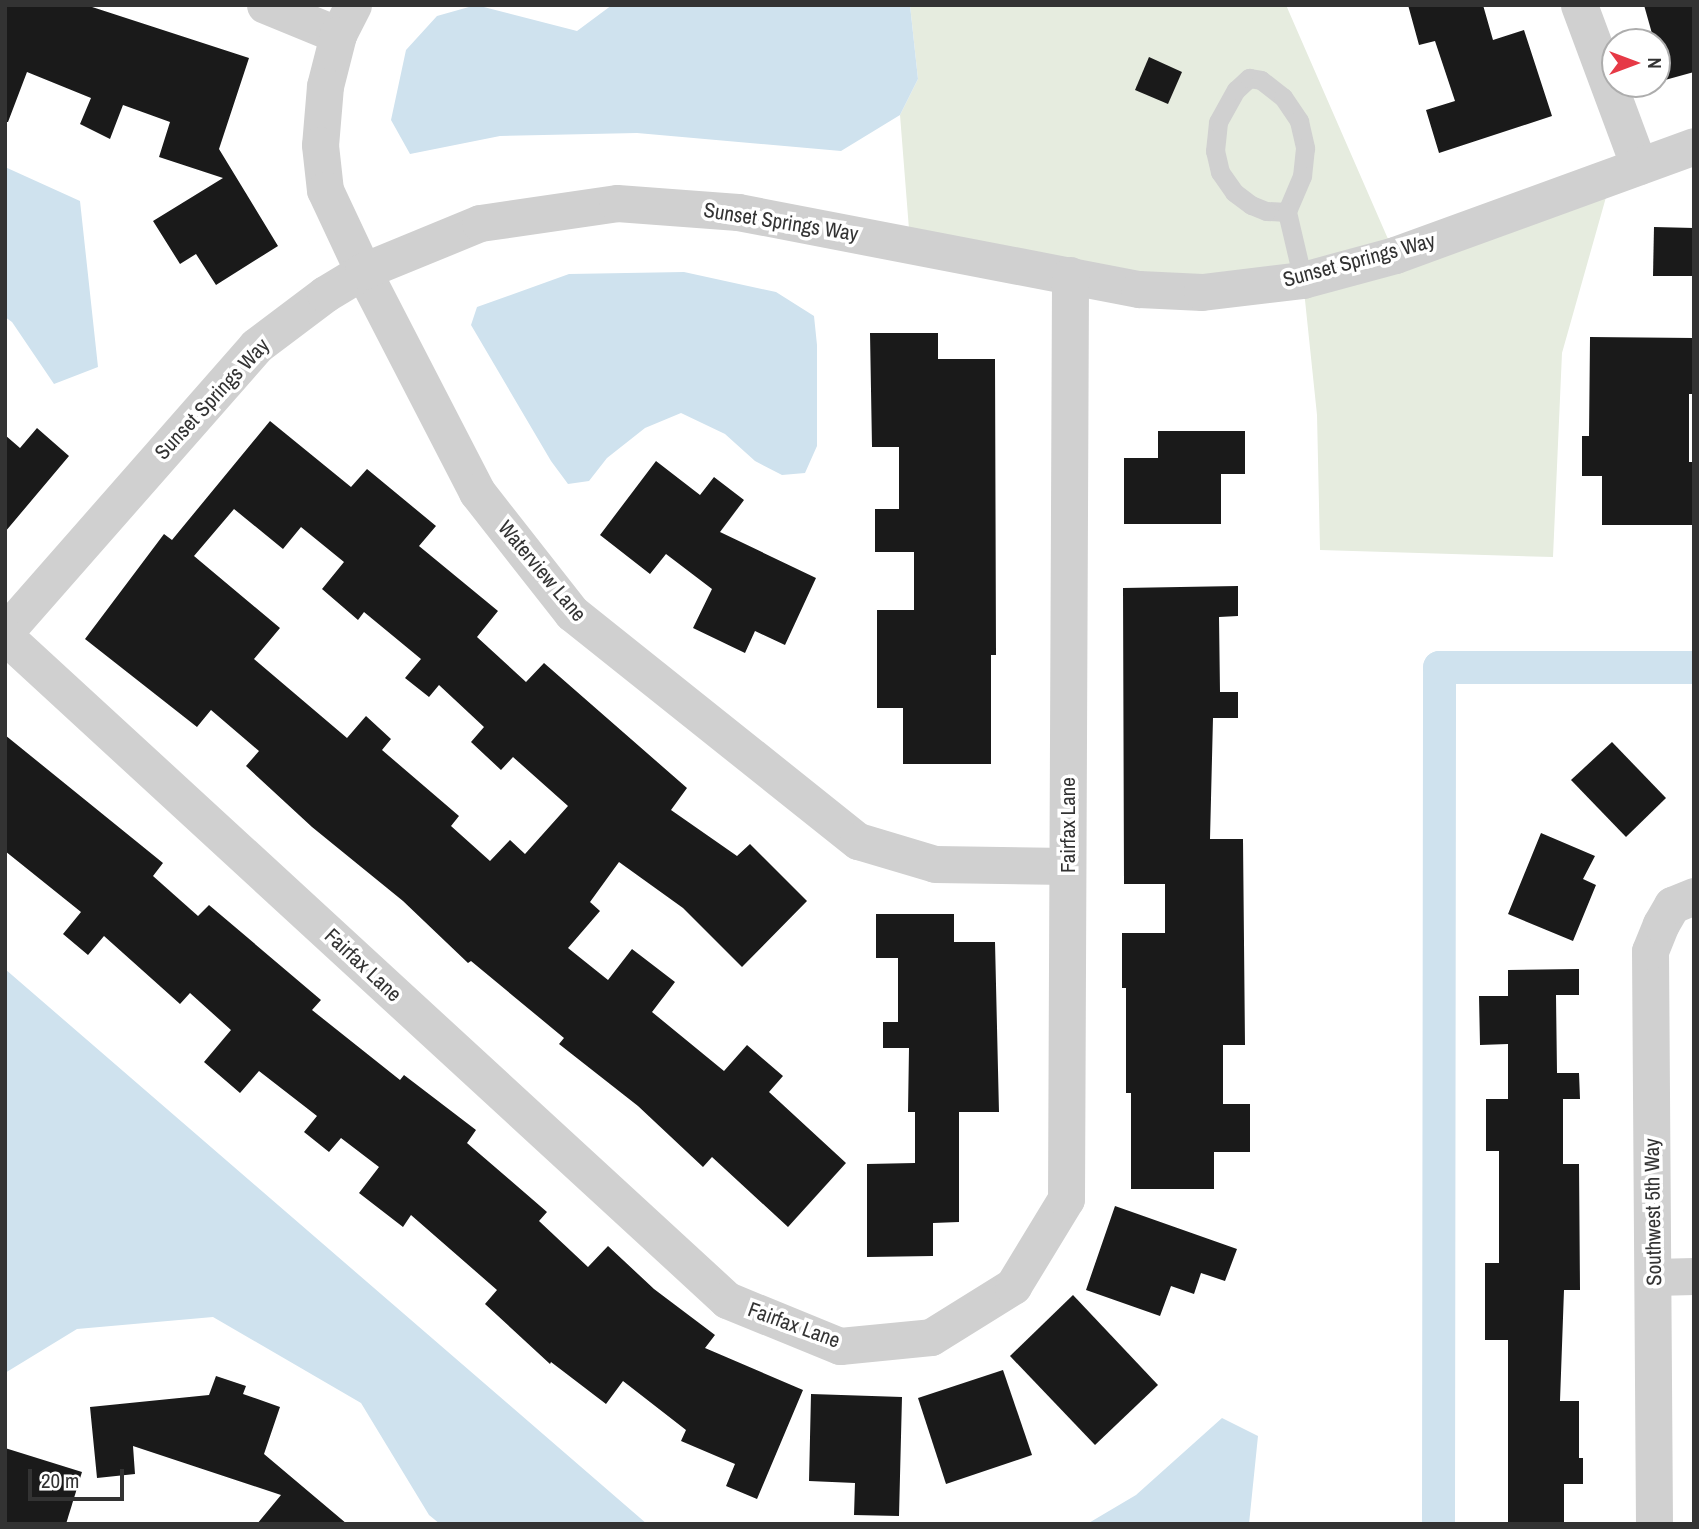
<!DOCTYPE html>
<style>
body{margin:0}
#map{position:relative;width:1699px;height:1529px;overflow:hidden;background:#fff;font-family:"Archivo Narrow",sans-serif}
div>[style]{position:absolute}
.green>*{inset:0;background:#e6ecdf}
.water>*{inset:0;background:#cfe2ee}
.canal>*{height:33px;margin:-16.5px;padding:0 16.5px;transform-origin:16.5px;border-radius:16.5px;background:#cfe2ee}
.building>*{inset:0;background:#1a1a1a}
.lane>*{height:19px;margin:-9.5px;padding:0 9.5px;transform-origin:9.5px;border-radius:9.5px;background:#d0d0d0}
.street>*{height:37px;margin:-18.5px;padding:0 18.5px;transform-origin:18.5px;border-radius:18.5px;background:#d0d0d0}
span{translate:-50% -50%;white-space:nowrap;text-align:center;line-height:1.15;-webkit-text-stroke:7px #fff;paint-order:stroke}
.street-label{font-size:21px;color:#333}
.frame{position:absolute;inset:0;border:7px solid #333;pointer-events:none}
.north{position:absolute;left:1601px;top:28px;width:70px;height:70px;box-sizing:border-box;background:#fff;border:2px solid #adadad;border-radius:50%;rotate:90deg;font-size:19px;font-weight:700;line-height:28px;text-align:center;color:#333}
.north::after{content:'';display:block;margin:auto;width:24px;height:32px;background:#e63946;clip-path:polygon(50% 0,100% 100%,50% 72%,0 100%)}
.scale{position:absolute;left:28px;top:1469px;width:96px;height:32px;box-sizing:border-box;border:4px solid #333;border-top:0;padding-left:9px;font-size:21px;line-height:24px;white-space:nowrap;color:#333;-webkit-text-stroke:5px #fff;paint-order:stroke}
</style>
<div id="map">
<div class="green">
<i style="clip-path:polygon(910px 5px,1286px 5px,1395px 255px,1612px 176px,1562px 353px,1553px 557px,1320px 550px,1317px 415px,1303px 281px,1202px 292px,910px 242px,900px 115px,918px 79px)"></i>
</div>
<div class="water">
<i style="clip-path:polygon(476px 5px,577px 31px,612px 5px,910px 5px,918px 79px,900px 115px,841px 151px,637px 133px,500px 136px,410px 154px,391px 120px,406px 50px,437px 16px)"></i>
<i style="clip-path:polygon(5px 167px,80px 201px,98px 367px,54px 384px,12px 322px,5px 317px)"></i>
<i style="clip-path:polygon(684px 272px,776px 292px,814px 316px,817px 345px,817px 446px,805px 473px,782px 475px,755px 461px,725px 434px,681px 413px,645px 428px,607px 458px,589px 481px,568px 484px,551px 461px,471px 325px,477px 307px,569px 274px)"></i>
<i style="clip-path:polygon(5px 969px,647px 1524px,440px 1524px,429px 1515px,361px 1403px,213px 1317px,77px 1329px,5px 1373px)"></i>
<i style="clip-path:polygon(1222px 1418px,1258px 1436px,1249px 1524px,1087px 1524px,1136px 1495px)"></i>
</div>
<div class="canal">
<i style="left:1438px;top:1524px;width:857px;rotate:-89.93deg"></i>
<i style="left:1439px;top:667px;width:255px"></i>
</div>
<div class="building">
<i style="clip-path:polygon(5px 5px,86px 5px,249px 58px,219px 149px,278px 246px,216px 285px,196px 254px,180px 264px,153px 221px,223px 178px,159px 157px,170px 122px,123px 105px,110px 139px,80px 124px,91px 98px,27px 72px,8px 122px,5px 122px)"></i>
<i style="clip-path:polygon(1408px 5px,1483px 5px,1493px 40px,1524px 30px,1552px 116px,1439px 153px,1426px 110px,1455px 101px,1435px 41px,1419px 45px)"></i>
<i style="clip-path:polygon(1644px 5px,1694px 5px,1694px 72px,1665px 80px)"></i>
<i style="clip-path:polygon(1149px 57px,1182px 72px,1168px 104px,1135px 90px)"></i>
<i style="clip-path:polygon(1654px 227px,1694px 228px,1694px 276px,1653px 276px)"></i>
<i style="clip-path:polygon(870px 333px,938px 333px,938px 359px,995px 359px,996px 655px,991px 655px,991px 764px,903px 764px,903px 708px,877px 708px,877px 610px,914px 610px,914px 552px,875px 552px,875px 509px,899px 509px,899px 447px,872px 447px)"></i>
<i style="clip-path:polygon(1590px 337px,1694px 338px,1694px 394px,1689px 394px,1689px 462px,1694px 462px,1694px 525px,1602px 525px,1602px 476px,1582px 476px,1582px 436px,1589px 436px)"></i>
<i style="clip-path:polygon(evenodd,270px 421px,351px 487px,367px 469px,436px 526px,419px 546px,498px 611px,477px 637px,526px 682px,544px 663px,687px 788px,671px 810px,737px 856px,750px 844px,807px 901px,742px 967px,683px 908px,619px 862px,590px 902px,600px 911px,568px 948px,608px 980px,632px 949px,675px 982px,652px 1012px,724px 1071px,747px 1045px,783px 1076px,769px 1092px,846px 1163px,788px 1227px,712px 1157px,703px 1167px,638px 1106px,559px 1044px,564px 1038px,471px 961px,468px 963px,403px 901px,312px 827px,246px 766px,259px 751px,211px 710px,197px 727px,85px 639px,164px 534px,172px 540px,270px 421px,234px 509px,283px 549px,301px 527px,344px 562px,322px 589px,358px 620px,364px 612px,421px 659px,405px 678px,429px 697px,439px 685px,484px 727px,471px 742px,501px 770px,513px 757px,568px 806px,525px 854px,510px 840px,490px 861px,451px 826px,459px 816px,382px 750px,391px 739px,366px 716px,347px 738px,254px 659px,280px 628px,194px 556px,234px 509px)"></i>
<i style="clip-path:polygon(37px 428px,69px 456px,5px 532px,5px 435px,20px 448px)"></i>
<i style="clip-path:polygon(1158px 431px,1245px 431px,1245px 474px,1221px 474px,1221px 524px,1124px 524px,1124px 458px,1158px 458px)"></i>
<i style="clip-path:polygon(656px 461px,700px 495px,714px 477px,744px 500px,720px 532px,816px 578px,785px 645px,755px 631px,745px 653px,693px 628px,712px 589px,666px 554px,650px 574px,600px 535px)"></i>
<i style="clip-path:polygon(1238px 586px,1238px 616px,1219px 617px,1220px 692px,1238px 692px,1238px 718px,1213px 718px,1210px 839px,1243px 839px,1245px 1045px,1223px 1045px,1223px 1104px,1250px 1104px,1250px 1152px,1214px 1152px,1214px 1189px,1131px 1189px,1131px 1093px,1126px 1093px,1126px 988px,1122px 988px,1122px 933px,1165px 933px,1165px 884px,1124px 884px,1123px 588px)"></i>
<i style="clip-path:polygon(5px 735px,163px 863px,153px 876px,198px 916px,209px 905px,321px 1000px,312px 1010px,400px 1080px,404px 1075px,476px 1130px,467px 1143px,547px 1212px,539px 1221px,588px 1267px,608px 1246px,654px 1289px,715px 1335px,705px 1348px,803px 1390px,757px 1499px,726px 1486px,735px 1464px,681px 1441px,686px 1430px,623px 1381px,606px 1404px,551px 1362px,550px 1364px,485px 1304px,497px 1290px,411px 1215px,403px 1227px,359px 1193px,379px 1167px,341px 1138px,329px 1152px,304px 1132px,317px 1116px,259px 1071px,240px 1093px,204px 1062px,231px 1030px,190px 993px,180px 1004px,104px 936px,88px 955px,63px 934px,81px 912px,5px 851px)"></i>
<i style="clip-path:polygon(1612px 742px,1666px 798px,1626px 837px,1571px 780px)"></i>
<i style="clip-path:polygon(1541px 833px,1595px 856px,1583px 879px,1596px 885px,1573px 941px,1508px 914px)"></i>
<i style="clip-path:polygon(876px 914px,954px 914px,954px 942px,995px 942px,999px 1112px,959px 1112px,959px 1222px,933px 1223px,933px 1256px,867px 1257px,867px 1164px,915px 1163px,915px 1112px,908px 1112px,909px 1048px,883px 1048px,883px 1022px,898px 1022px,898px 958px,876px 958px)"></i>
<i style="clip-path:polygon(1579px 969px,1579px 995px,1556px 995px,1557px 1073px,1579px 1073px,1580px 1099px,1563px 1099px,1563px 1164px,1579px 1164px,1580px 1290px,1564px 1290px,1560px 1401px,1579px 1401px,1579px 1458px,1583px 1458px,1583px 1484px,1564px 1484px,1564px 1524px,1508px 1524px,1508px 1340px,1485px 1340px,1485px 1263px,1499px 1263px,1499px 1151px,1486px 1151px,1486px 1099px,1508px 1099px,1508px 1044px,1480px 1045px,1479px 996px,1508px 996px,1508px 970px)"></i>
<i style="clip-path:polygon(1115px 1206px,1237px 1249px,1225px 1281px,1201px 1273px,1194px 1294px,1171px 1286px,1160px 1316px,1086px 1290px)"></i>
<i style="clip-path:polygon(1073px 1295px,1158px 1385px,1095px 1445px,1010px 1356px)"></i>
<i style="clip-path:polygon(1003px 1370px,1032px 1455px,946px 1484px,918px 1398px)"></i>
<i style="clip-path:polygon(216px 1376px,246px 1386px,243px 1394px,280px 1407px,264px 1454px,347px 1524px,257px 1524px,281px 1495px,133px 1446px,135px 1474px,97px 1478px,90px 1407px,209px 1395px)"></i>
<i style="clip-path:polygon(811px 1394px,902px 1397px,899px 1516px,854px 1515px,855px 1483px,809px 1481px)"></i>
<i style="clip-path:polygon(5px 1448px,82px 1472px,66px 1524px,5px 1524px)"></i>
</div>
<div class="lane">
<i style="left:1287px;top:212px;width:21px;rotate:-177deg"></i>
<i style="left:1266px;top:211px;width:16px;rotate:-158deg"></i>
<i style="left:1251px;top:205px;width:21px;rotate:-143deg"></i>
<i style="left:1234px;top:192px;width:24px;rotate:-125deg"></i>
<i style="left:1220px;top:172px;width:22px;rotate:-103deg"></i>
<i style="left:1215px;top:151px;width:29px;rotate:-84deg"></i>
<i style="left:1218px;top:122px;width:37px;rotate:-61deg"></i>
<i style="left:1236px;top:90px;width:18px;rotate:-43deg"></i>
<i style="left:1249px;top:78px;width:12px;rotate:9deg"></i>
<i style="left:1261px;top:80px;width:28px;rotate:38deg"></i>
<i style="left:1283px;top:97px;width:29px;rotate:56deg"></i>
<i style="left:1299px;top:121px;width:28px;rotate:77deg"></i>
<i style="left:1305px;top:148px;width:28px;rotate:96deg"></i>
<i style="left:1302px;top:176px;width:39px;rotate:113deg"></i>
<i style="left:1287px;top:212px;width:70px;rotate:76.8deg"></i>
</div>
<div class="street">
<i style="left:265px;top:5px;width:79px;rotate:22.3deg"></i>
<i style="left:353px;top:5px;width:34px;rotate:117deg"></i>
<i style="left:338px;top:35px;width:53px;rotate:104.3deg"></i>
<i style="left:325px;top:86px;width:59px;rotate:94.8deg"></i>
<i style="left:320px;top:145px;width:45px;rotate:83.7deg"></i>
<i style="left:325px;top:190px;width:89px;rotate:64.9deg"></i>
<i style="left:363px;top:271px;width:249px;rotate:62.7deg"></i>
<i style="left:477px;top:492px;width:154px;rotate:51.9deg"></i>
<i style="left:572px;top:613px;width:366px;rotate:38.6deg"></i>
<i style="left:858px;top:841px;width:80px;rotate:16.6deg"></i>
<i style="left:935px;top:864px;width:132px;rotate:0.9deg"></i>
<i style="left:1579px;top:5px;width:172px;rotate:69.6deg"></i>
<i style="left:5px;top:632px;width:381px;rotate:-48.7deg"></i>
<i style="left:256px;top:346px;width:86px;rotate:-37deg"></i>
<i style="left:325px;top:294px;width:44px;rotate:-31.2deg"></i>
<i style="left:363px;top:271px;width:126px;rotate:-22.3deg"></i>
<i style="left:480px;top:223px;width:138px;rotate:-8.3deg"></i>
<i style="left:617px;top:203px;width:121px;rotate:4.3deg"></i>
<i style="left:738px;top:212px;width:408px;rotate:10.9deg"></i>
<i style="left:1139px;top:289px;width:63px;rotate:2.7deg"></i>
<i style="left:1202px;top:292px;width:102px;rotate:-6.8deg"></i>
<i style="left:1303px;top:280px;width:95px;rotate:-15.2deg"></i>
<i style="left:1395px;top:255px;width:318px;rotate:-20deg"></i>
<i style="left:5px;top:636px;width:981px;rotate:42.6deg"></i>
<i style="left:727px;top:1300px;width:122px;rotate:22.2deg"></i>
<i style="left:840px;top:1346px;width:91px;rotate:-5.6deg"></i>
<i style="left:931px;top:1337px;width:97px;rotate:-31.9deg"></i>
<i style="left:1013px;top:1286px;width:102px;rotate:-58.7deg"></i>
<i style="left:1066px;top:1199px;width:924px;rotate:-89.75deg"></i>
<i style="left:1654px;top:1277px;width:40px;rotate:-1.4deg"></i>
<i style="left:1654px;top:1524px;width:573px;rotate:-90.4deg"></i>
<i style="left:1650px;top:951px;width:29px;rotate:-68deg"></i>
<i style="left:1661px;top:924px;width:22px;rotate:-60deg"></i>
<i style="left:1672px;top:905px;width:24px;rotate:-22deg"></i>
</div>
<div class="street-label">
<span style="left:781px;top:222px;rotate:9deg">Sunset Springs Way</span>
<span style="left:1359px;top:260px;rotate:-15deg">Sunset Springs Way</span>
<span style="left:212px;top:399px;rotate:-47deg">Sunset Springs Way</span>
<span style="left:542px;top:571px;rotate:50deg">Waterview Lane</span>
<span style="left:1068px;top:825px;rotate:-90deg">Fairfax Lane</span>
<span style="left:363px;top:965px;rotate:43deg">Fairfax Lane</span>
<span style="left:1653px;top:1212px;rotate:-91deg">Southwest 5th Way</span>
<span style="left:794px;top:1325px;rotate:20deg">Fairfax Lane</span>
</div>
<div class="frame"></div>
<div class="north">N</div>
<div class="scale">20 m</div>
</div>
